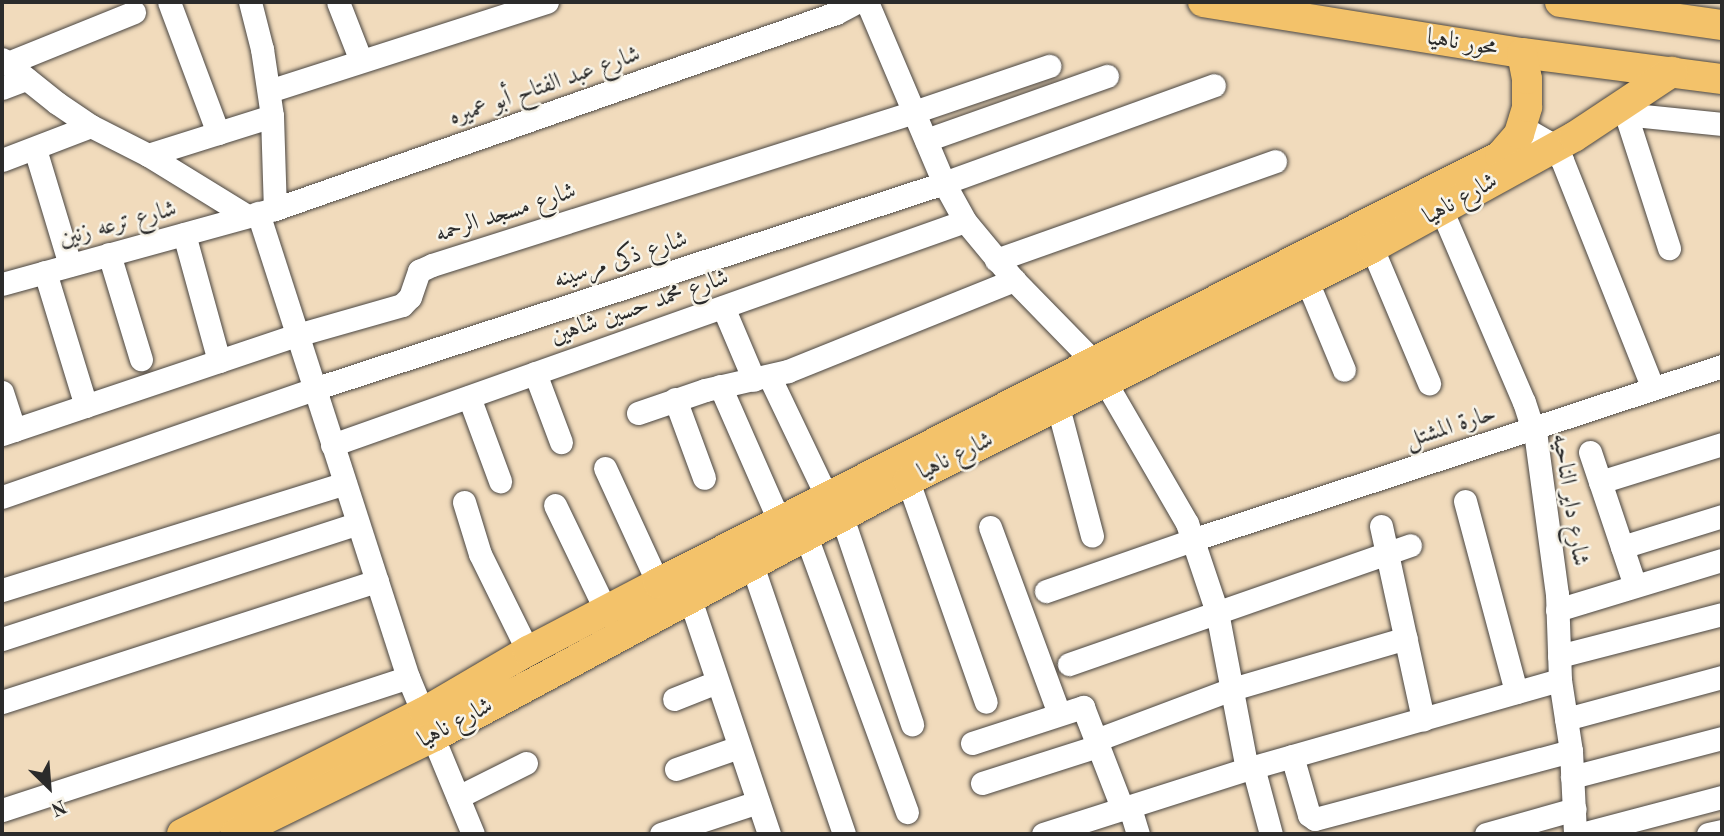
<!DOCTYPE html>
<meta charset="utf-8">
<style>
body{margin:0}
#map{position:relative;width:1724px;height:836px;overflow:hidden;background:#f1dbbc;font-family:"Old Standard TT",Amiri,serif}
div>[style]{position:absolute}
.roads{filter:drop-shadow(0 0 2px #494541) drop-shadow(0 0 2px #494541)}
.minor>*{height:23px;margin:-11.5px;padding:0 11.5px;transform-origin:11.5px;border-radius:11.5px;background:#fff}
.major>*{height:30px;margin:-15px;padding:0 15px;transform-origin:15px;border-radius:15px;background:#f3c26a}
span{translate:-50% -50%;white-space:nowrap;text-align:center;line-height:1.15;-webkit-text-stroke:5px #f7f3e8;paint-order:stroke}
.street-label{font-size:24px;color:#2b2b2b}
.frame{position:absolute;inset:0;border:4px solid #2b2b2b;pointer-events:none}
.north{position:absolute;left:14px;top:752px;width:70px;height:70px;-webkit-text-stroke:5px #f7f3e8;paint-order:stroke;rotate:155deg;font-size:19px;font-weight:700;line-height:28px;text-align:center;color:#2b2b2b}
.north::after{content:'';display:block;margin:auto;width:24px;height:32px;background:#2b2b2b;clip-path:polygon(50% 0,100% 100%,50% 72%,0 100%)}
</style>
<div id="map">
<div class="roads">
<div class="minor">
<i style="left:169px;top:2px;width:140px;rotate:69.5deg"></i>
<i style="left:250px;top:2px;width:49px;rotate:75.7deg"></i>
<i style="left:262px;top:49px;width:68px;rotate:81.5deg"></i>
<i style="left:272px;top:116px;width:93px;rotate:88.2deg"></i>
<i style="left:338px;top:2px;width:63px;rotate:68.7deg"></i>
<i style="left:867px;top:2px;width:197px;rotate:67deg"></i>
<i style="left:944px;top:183px;width:43px;rotate:61.1deg"></i>
<i style="left:965px;top:221px;width:77px;rotate:50.3deg"></i>
<i style="left:1014px;top:280px;width:113px;rotate:45.7deg"></i>
<i style="left:1093px;top:361px;width:187px;rotate:59.9deg"></i>
<i style="left:1187px;top:523px;width:94px;rotate:71.4deg"></i>
<i style="left:1217px;top:612px;width:160px;rotate:79.2deg"></i>
<i style="left:2px;top:59px;width:70px;rotate:38.7deg"></i>
<i style="left:57px;top:103px;width:41px;rotate:34.1deg"></i>
<i style="left:91px;top:126px;width:64px;rotate:27deg"></i>
<i style="left:148px;top:155px;width:116px;rotate:31.6deg"></i>
<i style="left:8px;top:63px;width:136px;rotate:-22deg"></i>
<i style="left:2px;top:88px;width:26px;rotate:-21deg"></i>
<i style="left:269px;top:91px;width:292px;rotate:-17.8deg"></i>
<i style="left:1614px;top:113px;width:109px;rotate:5.8deg"></i>
<i style="left:1626px;top:115px;width:140px;rotate:72.1deg"></i>
<i style="left:1522px;top:127px;width:28px;rotate:30deg"></i>
<i style="left:1546px;top:141px;width:25px;rotate:50deg"></i>
<i style="left:1562px;top:160px;width:246px;rotate:68.3deg"></i>
<i style="left:926px;top:140px;width:192px;rotate:-19.5deg"></i>
<i style="left:35px;top:149px;width:121px;rotate:73.2deg"></i>
<i style="left:148px;top:155px;width:130px;rotate:-17.5deg"></i>
<i style="left:2px;top:160px;width:95px;rotate:-20.9deg"></i>
<i style="left:1436px;top:197px;width:223px;rotate:66.8deg"></i>
<i style="left:1524px;top:402px;width:39px;rotate:72deg"></i>
<i style="left:1536px;top:439px;width:156px;rotate:82.3deg"></i>
<i style="left:1557px;top:594px;width:86px;rotate:88deg"></i>
<i style="left:1560px;top:680px;width:72px;rotate:81.2deg"></i>
<i style="left:1571px;top:751px;width:83px;rotate:87.2deg"></i>
<i style="left:258px;top:213px;width:488px;rotate:72.1deg"></i>
<i style="left:408px;top:677px;width:170px;rotate:67.5deg"></i>
<i style="left:184px;top:234px;width:132px;rotate:74.6deg"></i>
<i style="left:1372px;top:248px;width:147px;rotate:67.1deg"></i>
<i style="left:109px;top:254px;width:110px;rotate:73.1deg"></i>
<i style="left:996px;top:260px;width:296px;rotate:-19.5deg"></i>
<i style="left:45px;top:272px;width:140px;rotate:73deg"></i>
<i style="left:1307px;top:281px;width:96px;rotate:67.4deg"></i>
<i style="left:2px;top:284px;width:283px;rotate:-15.4deg"></i>
<i style="left:275px;top:209px;width:594px;rotate:-19.26deg"></i>
<i style="left:836px;top:13px;width:24px;rotate:-28deg"></i>
<i style="left:723px;top:307px;width:79px;rotate:67deg"></i>
<i style="left:535px;top:373px;width:74px;rotate:69.4deg"></i>
<i style="left:769px;top:376px;width:134px;rotate:64.4deg"></i>
<i style="left:720px;top:386px;width:150px;rotate:66.3deg"></i>
<i style="left:2px;top:392px;width:40px;rotate:72deg"></i>
<i style="left:469px;top:397px;width:90px;rotate:69.7deg"></i>
<i style="left:675px;top:399px;width:84px;rotate:69.8deg"></i>
<i style="left:1058px;top:407px;width:133px;rotate:75.2deg"></i>
<i style="left:638px;top:413px;width:71px;rotate:-18.9deg"></i>
<i style="left:705px;top:390px;width:85px;rotate:-12.9deg"></i>
<i style="left:788px;top:371px;width:244px;rotate:-21.9deg"></i>
<i style="left:2px;top:434px;width:311px;rotate:-18.6deg"></i>
<i style="left:297px;top:335px;width:109px;rotate:-15.9deg"></i>
<i style="left:402px;top:305px;width:11px;rotate:-45deg"></i>
<i style="left:410px;top:297px;width:28px;rotate:-71deg"></i>
<i style="left:419px;top:271px;width:14px;rotate:-25deg"></i>
<i style="left:432px;top:265px;width:506px;rotate:-17.61deg"></i>
<i style="left:914px;top:112px;width:143px;rotate:-18.8deg"></i>
<i style="left:332px;top:445px;width:671px;rotate:-19.49deg"></i>
<i style="left:1590px;top:452px;width:141px;rotate:71.4deg"></i>
<i style="left:605px;top:468px;width:127px;rotate:65.3deg"></i>
<i style="left:908px;top:481px;width:234px;rotate:70.6deg"></i>
<i style="left:1600px;top:482px;width:128px;rotate:-17.3deg"></i>
<i style="left:2px;top:497px;width:330px;rotate:-19.1deg"></i>
<i style="left:314px;top:389px;width:663px;rotate:-18.11deg"></i>
<i style="left:944px;top:183px;width:287px;rotate:-19.9deg"></i>
<i style="left:1465px;top:501px;width:198px;rotate:75deg"></i>
<i style="left:464px;top:502px;width:54px;rotate:72.9deg"></i>
<i style="left:480px;top:554px;width:108px;rotate:63.7deg"></i>
<i style="left:555px;top:505px;width:118px;rotate:64.3deg"></i>
<i style="left:842px;top:517px;width:219px;rotate:71.3deg"></i>
<i style="left:1381px;top:526px;width:198px;rotate:77.7deg"></i>
<i style="left:990px;top:527px;width:199px;rotate:69.7deg"></i>
<i style="left:806px;top:536px;width:294px;rotate:69.9deg"></i>
<i style="left:1622px;top:547px;width:105px;rotate:-17.2deg"></i>
<i style="left:752px;top:565px;width:284px;rotate:71.1deg"></i>
<i style="left:2px;top:590px;width:359px;rotate:-17.3deg"></i>
<i style="left:1046px;top:591px;width:158px;rotate:-19.2deg"></i>
<i style="left:1195px;top:539px;width:555px;rotate:-18.17deg"></i>
<i style="left:690px;top:599px;width:248px;rotate:71.4deg"></i>
<i style="left:1557px;top:610px;width:172px;rotate:-16.9deg"></i>
<i style="left:2px;top:639px;width:374px;rotate:-18deg"></i>
<i style="left:1559px;top:656px;width:168px;rotate:-14.4deg"></i>
<i style="left:1069px;top:664px;width:361px;rotate:-19.2deg"></i>
<i style="left:674px;top:699px;width:46px;rotate:-21.6deg"></i>
<i style="left:2px;top:702px;width:394px;rotate:-17.9deg"></i>
<i style="left:1566px;top:719px;width:162px;rotate:-15.1deg"></i>
<i style="left:1096px;top:740px;width:145px;rotate:-20.6deg"></i>
<i style="left:1232px;top:689px;width:181px;rotate:-16.3deg"></i>
<i style="left:972px;top:743px;width:117px;rotate:-18deg"></i>
<i style="left:1083px;top:707px;width:110px;rotate:68.8deg"></i>
<i style="left:1292px;top:756px;width:61px;rotate:73.9deg"></i>
<i style="left:1309px;top:815px;width:7px;rotate:34deg"></i>
<i style="left:1315px;top:819px;width:265px;rotate:-14.9deg"></i>
<i style="left:1253px;top:767px;width:69px;rotate:75deg"></i>
<i style="left:676px;top:769px;width:67px;rotate:-19.2deg"></i>
<i style="left:1572px;top:777px;width:155px;rotate:-14.6deg"></i>
<i style="left:982px;top:783px;width:122px;rotate:-17.7deg"></i>
<i style="left:458px;top:797px;width:76px;rotate:-26.6deg"></i>
<i style="left:1130px;top:808px;width:27px;rotate:73deg"></i>
<i style="left:2px;top:810px;width:427px;rotate:-18.1deg"></i>
<i style="left:661px;top:834px;width:102px;rotate:-18.3deg"></i>
<i style="left:1043px;top:834px;width:214px;rotate:-17.7deg"></i>
<i style="left:1247px;top:769px;width:325px;rotate:-15.9deg"></i>
<i style="left:1486px;top:834px;width:92px;rotate:-15.7deg"></i>
<i style="left:1581px;top:834px;width:146px;rotate:-14.7deg"></i>
<i style="left:1708px;top:834px;width:14px;rotate:-12deg"></i>
</div>
<div class="major">
<i style="left:1203px;top:2px;width:323px;rotate:9.1deg"></i>
<i style="left:1522px;top:53px;width:202px;rotate:7.4deg"></i>
<i style="left:1560px;top:2px;width:164px;rotate:8.1deg"></i>
<i style="left:182px;top:834px;width:271px;rotate:-26.8deg"></i>
<i style="left:424px;top:712px;width:121px;rotate:-30.4deg"></i>
<i style="left:528px;top:651px;width:147px;rotate:-27.6deg"></i>
<i style="left:658px;top:583px;width:944px;rotate:-26.89deg"></i>
<i style="left:1500px;top:156px;width:29px;rotate:-49deg"></i>
<i style="left:1519px;top:134px;width:28px;rotate:-73deg"></i>
<i style="left:1527px;top:107px;width:28px;rotate:-90deg"></i>
<i style="left:1527px;top:79px;width:26px;rotate:-101deg"></i>
<i style="left:235px;top:834px;width:223px;rotate:-26.1deg"></i>
<i style="left:435px;top:736px;width:537px;rotate:-28.33deg"></i>
<i style="left:908px;top:481px;width:519px;rotate:-26.66deg"></i>
<i style="left:1372px;top:248px;width:230px;rotate:-28.8deg"></i>
<i style="left:1574px;top:137px;width:118px;rotate:-33.6deg"></i>
</div>
</div>
<div class="street-label">
<span style="left:1462px;top:44px;rotate:9deg">محور ناهيا</span>
<span style="left:545px;top:87px;rotate:-19deg">شارع عبد الفتاح أبو عميره</span>
<span style="left:1461px;top:200px;rotate:-29deg">شارع ناهيا</span>
<span style="left:506px;top:214px;rotate:-18deg">شارع مسجد الرحمه</span>
<span style="left:118px;top:225px;rotate:-15deg">شارع ترعه زنين</span>
<span style="left:621px;top:261px;rotate:-18deg">شارع ذكى مرسينه</span>
<span style="left:640px;top:308px;rotate:-19deg">شارع محمد حسين شاهين</span>
<span style="left:1451px;top:428px;rotate:-18deg">حارة المشتل</span>
<span style="left:956px;top:457px;rotate:-26deg">شارع ناهيا</span>
<span style="left:1569px;top:500px;rotate:81deg">شارع داير الناحيه</span>
<span style="left:456px;top:724px;rotate:-28deg">شارع ناهيا</span>
</div>
<div class="frame"></div>
<div class="north">N</div>
</div>
